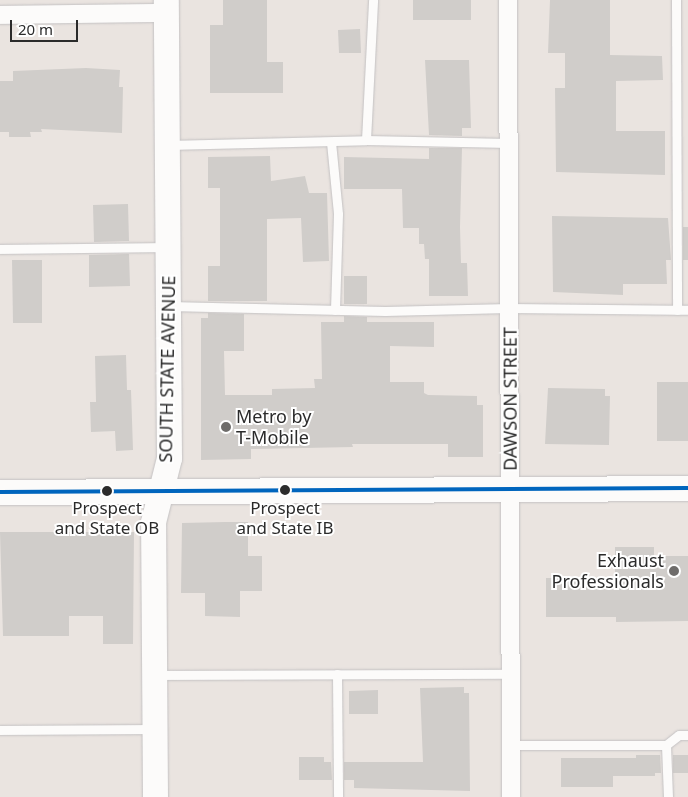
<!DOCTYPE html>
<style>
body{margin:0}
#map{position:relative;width:688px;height:797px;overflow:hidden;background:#eae4e0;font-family:"Noto Sans",sans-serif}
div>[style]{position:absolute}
.building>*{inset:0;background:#d0cdca}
.roads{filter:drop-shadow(0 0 1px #c3c1c2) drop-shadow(0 0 1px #c3c1c2)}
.lane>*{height:9px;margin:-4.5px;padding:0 4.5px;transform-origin:4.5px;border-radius:4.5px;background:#fcfbfa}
.street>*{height:18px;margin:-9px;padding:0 9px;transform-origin:9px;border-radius:9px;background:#fcfbfa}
.secondary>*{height:25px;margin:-12.5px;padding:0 12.5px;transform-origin:12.5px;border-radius:12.5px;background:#fcfbfa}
.bus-1>*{height:4px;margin:-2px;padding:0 2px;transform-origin:2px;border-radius:2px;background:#0065bd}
.dots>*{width:14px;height:14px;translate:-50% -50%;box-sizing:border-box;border:2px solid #fff;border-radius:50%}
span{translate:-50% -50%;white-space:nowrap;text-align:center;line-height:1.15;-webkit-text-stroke:4px #fff;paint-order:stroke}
.bus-label{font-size:17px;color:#2b2b2b}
.street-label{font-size:18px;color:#2b2b2b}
.poi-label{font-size:18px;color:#2b2b2b}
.left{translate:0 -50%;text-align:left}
.right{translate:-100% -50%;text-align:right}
.scale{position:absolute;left:10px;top:20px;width:68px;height:22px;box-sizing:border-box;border:2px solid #2b2b2b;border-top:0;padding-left:6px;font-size:15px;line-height:18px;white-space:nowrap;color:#2b2b2b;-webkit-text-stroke:4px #fff;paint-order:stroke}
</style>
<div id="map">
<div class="building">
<i style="clip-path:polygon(223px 0,267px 0,267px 62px,283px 62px,283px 93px,210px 93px,210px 25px,223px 25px)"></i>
<i style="clip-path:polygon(413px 0,471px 0,471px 20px,413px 20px)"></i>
<i style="clip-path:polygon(550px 0,610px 0,610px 55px,662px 56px,663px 80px,616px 81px,616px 131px,665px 131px,665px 175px,556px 172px,555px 88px,565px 88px,565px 53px,548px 53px)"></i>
<i style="clip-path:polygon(360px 29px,361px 53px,339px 53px,338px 30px)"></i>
<i style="clip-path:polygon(425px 60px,469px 60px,471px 128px,462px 128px,462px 136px,429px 135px)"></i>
<i style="clip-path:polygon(86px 68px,120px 70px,119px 87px,123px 87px,122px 133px,41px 129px,42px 132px,30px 132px,31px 137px,9px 137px,9px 132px,0 132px,0 81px,13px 81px,13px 71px)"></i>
<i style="clip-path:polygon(429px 148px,462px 148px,460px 227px,461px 263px,467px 263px,468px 296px,429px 296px,429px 259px,425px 259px,424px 244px,419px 244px,419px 228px,403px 228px,402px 189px,344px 189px,344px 157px,429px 159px)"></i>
<i style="clip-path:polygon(270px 156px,271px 181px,305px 176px,309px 193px,327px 193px,329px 261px,303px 262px,301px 218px,267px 219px,267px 301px,208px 301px,208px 266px,220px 266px,220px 188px,208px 188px,208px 157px)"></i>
<i style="clip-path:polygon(128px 204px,129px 241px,94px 242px,93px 205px)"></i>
<i style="clip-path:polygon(552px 216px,668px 218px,671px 260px,666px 260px,667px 284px,623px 284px,623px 295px,553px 292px)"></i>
<i style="clip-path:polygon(683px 227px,688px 227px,688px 260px,683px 260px)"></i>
<i style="clip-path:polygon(129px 254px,130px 286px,89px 287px,89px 255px)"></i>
<i style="clip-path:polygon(12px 260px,42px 260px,42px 323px,13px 323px)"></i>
<i style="clip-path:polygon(344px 276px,367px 276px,367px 304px,344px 304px)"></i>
<i style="clip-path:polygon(208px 313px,244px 314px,244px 351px,224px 351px,225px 395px,272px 395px,272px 389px,315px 388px,314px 379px,322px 379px,321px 322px,344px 322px,344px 316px,367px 317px,367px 322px,434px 322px,434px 347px,390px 346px,390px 382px,424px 382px,424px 393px,428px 395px,477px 396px,477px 405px,483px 405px,483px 457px,448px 457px,448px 444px,352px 444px,353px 447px,251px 449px,251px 459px,201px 460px,201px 318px,208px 318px)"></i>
<i style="clip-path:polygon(126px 355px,127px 390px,131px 390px,133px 450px,116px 451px,115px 431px,91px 432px,90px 402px,96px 402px,95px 356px)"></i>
<i style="clip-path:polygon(657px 382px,688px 382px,688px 441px,657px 441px)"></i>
<i style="clip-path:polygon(548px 388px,605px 389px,605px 396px,610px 396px,609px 445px,545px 444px)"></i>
<i style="clip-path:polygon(225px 522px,248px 522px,248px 556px,262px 556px,262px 591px,240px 591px,240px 617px,205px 616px,205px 593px,181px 593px,182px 523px)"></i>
<i style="clip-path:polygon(0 532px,134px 532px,133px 644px,103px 644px,103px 616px,69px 616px,69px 636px,3px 636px)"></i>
<i style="clip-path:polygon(615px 547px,654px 547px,654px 556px,688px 556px,688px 621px,616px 622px,616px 617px,546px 617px,546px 578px,615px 578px)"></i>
<i style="clip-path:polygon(464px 687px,464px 693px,469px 693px,470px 791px,354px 788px,354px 780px,344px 780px,344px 762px,423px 762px,420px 688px)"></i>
<i style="clip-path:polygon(378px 690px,378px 714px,349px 714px,349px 691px)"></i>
<i style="clip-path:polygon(636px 755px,660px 755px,661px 773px,655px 773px,655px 776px,613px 776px,613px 787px,561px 787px,561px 758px,636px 758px)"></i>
<i style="clip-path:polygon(673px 755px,688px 755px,688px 773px,673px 773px)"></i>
<i style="clip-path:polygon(299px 757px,324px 757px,324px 762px,331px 762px,332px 780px,299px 780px)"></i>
</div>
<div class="roads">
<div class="lane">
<i style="left:676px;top:0;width:310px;rotate:89.8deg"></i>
<i style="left:366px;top:140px;width:140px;rotate:-87.1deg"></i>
<i style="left:331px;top:142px;width:72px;rotate:84.4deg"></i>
<i style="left:338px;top:214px;width:96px;rotate:91.8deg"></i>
<i style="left:167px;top:145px;width:199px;rotate:-1.4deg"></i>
<i style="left:366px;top:140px;width:143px;rotate:1.2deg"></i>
<i style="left:0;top:249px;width:167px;rotate:-0.7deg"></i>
<i style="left:168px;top:306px;width:217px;rotate:1.3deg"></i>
<i style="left:385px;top:311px;width:124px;rotate:-1.4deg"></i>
<i style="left:509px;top:308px;width:179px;rotate:0.6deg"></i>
<i style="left:337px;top:674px;width:123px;rotate:89.5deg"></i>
<i style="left:156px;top:675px;width:354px;rotate:-0.2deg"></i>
<i style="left:0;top:730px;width:152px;rotate:-0.4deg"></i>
<i style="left:511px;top:745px;width:155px"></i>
<i style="left:666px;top:745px;width:16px;rotate:-38deg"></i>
<i style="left:679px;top:735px;width:9px"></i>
<i style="left:666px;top:745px;width:52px;rotate:87.8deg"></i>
</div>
<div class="street">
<i style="left:508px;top:0;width:797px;rotate:89.78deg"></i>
<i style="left:0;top:15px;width:166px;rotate:-0.7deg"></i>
</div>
<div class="secondary">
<i style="left:0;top:492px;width:688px;rotate:-0.33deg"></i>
<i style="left:155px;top:797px;width:275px;rotate:-90.4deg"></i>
<i style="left:153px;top:522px;width:66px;rotate:-76deg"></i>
<i style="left:169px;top:458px;width:458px;rotate:-90.4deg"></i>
</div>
</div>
<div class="bus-1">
<i style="left:0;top:492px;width:688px;rotate:-0.33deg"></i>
</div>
<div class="dots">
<i style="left:226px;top:427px;background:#6e6c6a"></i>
<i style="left:285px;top:490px;background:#2b2b2b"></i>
<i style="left:107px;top:491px;background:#2b2b2b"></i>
<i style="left:674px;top:571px;background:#6e6c6a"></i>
</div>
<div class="bus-label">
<span style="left:107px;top:518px">Prospect<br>and State OB</span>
<span style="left:285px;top:518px">Prospect<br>and State IB</span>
</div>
<div class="street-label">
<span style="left:167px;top:369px;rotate:-89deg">SOUTH STATE AVENUE</span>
<span style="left:510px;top:399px;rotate:-90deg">DAWSON STREET</span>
</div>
<div class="poi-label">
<span class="left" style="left:236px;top:427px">Metro by<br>T-Mobile</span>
<span class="right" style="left:664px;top:571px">Exhaust<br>Professionals</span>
</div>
<div class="scale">20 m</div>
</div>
